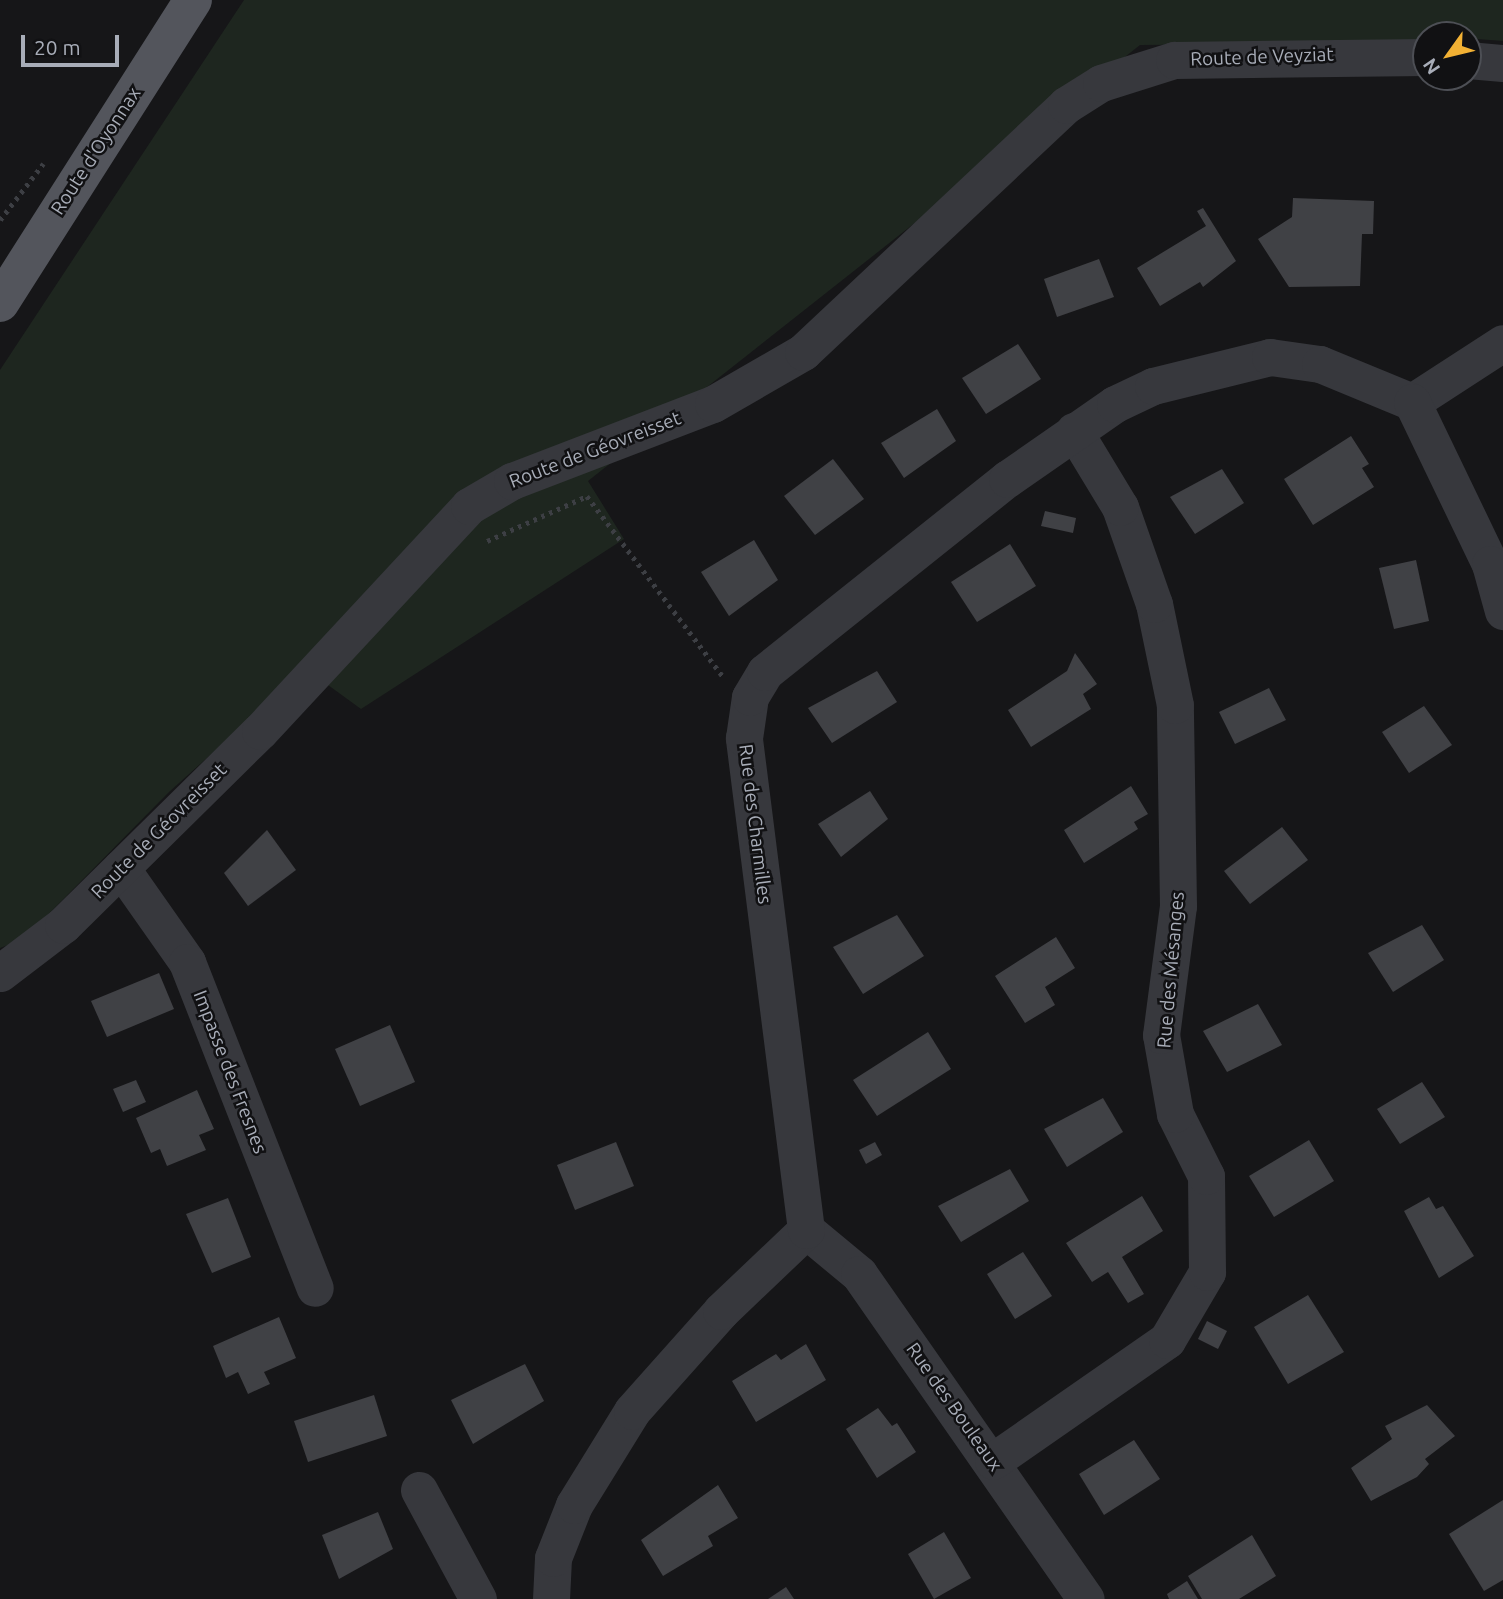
<!DOCTYPE html>
<meta charset="utf-8">
<style>
body{margin:0}
#map{position:relative;width:1503px;height:1599px;overflow:hidden;background:#161618;font-family:Ubuntu,sans-serif}
div>[style]{position:absolute}
.green>*{inset:0;background:#1e261f}
.building>*{inset:0;background:#404145}
.path>*{height:4.5px;margin-top:-2.25px;transform-origin:0;background:repeating-linear-gradient(90deg,#3d3f44 0 3.5px,transparent 0 8.5px)}
.minor>*{height:37px;margin:-18.5px;padding:0 18.5px;transform-origin:18.5px;border-radius:18.5px;background:#37383d}
.major>*{height:38px;margin:-19px;padding:0 19px;transform-origin:19px;border-radius:19px;background:#53555c}
span{translate:-50% -50%;white-space:nowrap;text-align:center;line-height:1.15;-webkit-text-stroke:5px #111113;paint-order:stroke}
.street-label{font-size:19px;color:#a8adb8}
.north{position:absolute;left:1412px;top:21px;width:70px;height:70px;box-sizing:border-box;background:#111113;border:2px solid #4d4f55;border-radius:50%;rotate:236deg;font-size:19px;font-weight:700;line-height:28px;text-align:center;color:#a8adb8}
.north::after{content:'';display:block;margin:auto;width:24px;height:32px;background:#f2b134;clip-path:polygon(50% 0,100% 100%,50% 72%,0 100%)}
.scale{position:absolute;left:21px;top:35px;width:98px;height:32px;box-sizing:border-box;border:4px solid #a8adb8;border-top:0;padding-left:9px;font-size:21px;line-height:24px;white-space:nowrap;color:#a8adb8;-webkit-text-stroke:5px #111113;paint-order:stroke}
</style>
<div id="map">
<div class="green">
<i style="clip-path:polygon(244px 0,1503px 0,1503px 41px,1426px 35px,1426px 43px,1140px 45px,588px 481px,624px 539px,361px 709px,306px 669px,169px 792px,24px 939px,0 948px,0 370px)"></i>
</div>
<div class="building">
<i style="clip-path:polygon(1293px 198px,1374px 201px,1373px 234px,1362px 234px,1360px 286px,1289px 287px,1258px 239px,1292px 217px)"></i>
<i style="clip-path:polygon(1203px 208px,1236px 261px,1203px 287px,1200px 282px,1160px 306px,1137px 268px,1206px 226px,1197px 211px)"></i>
<i style="clip-path:polygon(1099px 259px,1114px 297px,1057px 317px,1044px 279px)"></i>
<i style="clip-path:polygon(1018px 344px,1041px 379px,986px 414px,962px 378px)"></i>
<i style="clip-path:polygon(937px 409px,956px 441px,904px 478px,881px 443px)"></i>
<i style="clip-path:polygon(1351px 436px,1369px 464px,1362px 468px,1374px 487px,1313px 525px,1284px 479px)"></i>
<i style="clip-path:polygon(833px 459px,864px 499px,815px 535px,784px 496px)"></i>
<i style="clip-path:polygon(1222px 469px,1244px 503px,1195px 534px,1170px 497px)"></i>
<i style="clip-path:polygon(1045px 511px,1076px 518px,1073px 533px,1041px 526px)"></i>
<i style="clip-path:polygon(754px 540px,778px 580px,729px 616px,701px 572px)"></i>
<i style="clip-path:polygon(1010px 544px,1036px 586px,977px 622px,951px 582px)"></i>
<i style="clip-path:polygon(1416px 560px,1429px 621px,1394px 629px,1379px 568px)"></i>
<i style="clip-path:polygon(1075px 653px,1097px 684px,1083px 694px,1091px 709px,1031px 747px,1008px 710px,1067px 671px)"></i>
<i style="clip-path:polygon(877px 671px,897px 702px,832px 743px,808px 708px)"></i>
<i style="clip-path:polygon(1269px 688px,1286px 720px,1235px 744px,1219px 712px)"></i>
<i style="clip-path:polygon(1424px 706px,1452px 745px,1409px 773px,1382px 732px)"></i>
<i style="clip-path:polygon(1131px 786px,1148px 814px,1134px 822px,1138px 829px,1084px 863px,1064px 830px)"></i>
<i style="clip-path:polygon(870px 791px,888px 819px,841px 857px,818px 824px)"></i>
<i style="clip-path:polygon(1282px 827px,1308px 860px,1250px 904px,1224px 871px)"></i>
<i style="clip-path:polygon(267px 830px,296px 870px,248px 906px,224px 873px)"></i>
<i style="clip-path:polygon(897px 915px,924px 956px,863px 994px,833px 947px)"></i>
<i style="clip-path:polygon(1422px 925px,1444px 960px,1393px 992px,1368px 953px)"></i>
<i style="clip-path:polygon(1056px 937px,1075px 968px,1045px 987px,1055px 1005px,1025px 1023px,995px 976px)"></i>
<i style="clip-path:polygon(159px 973px,174px 1009px,107px 1037px,91px 1001px)"></i>
<i style="clip-path:polygon(1258px 1004px,1282px 1045px,1227px 1072px,1203px 1031px)"></i>
<i style="clip-path:polygon(390px 1025px,415px 1082px,360px 1106px,335px 1049px)"></i>
<i style="clip-path:polygon(928px 1032px,951px 1069px,877px 1116px,853px 1080px)"></i>
<i style="clip-path:polygon(136px 1080px,146px 1102px,123px 1112px,113px 1089px)"></i>
<i style="clip-path:polygon(1422px 1082px,1445px 1117px,1400px 1144px,1377px 1109px)"></i>
<i style="clip-path:polygon(197px 1090px,214px 1129px,199px 1135px,206px 1150px,167px 1166px,160px 1149px,151px 1153px,136px 1118px)"></i>
<i style="clip-path:polygon(1103px 1098px,1123px 1132px,1067px 1167px,1044px 1129px)"></i>
<i style="clip-path:polygon(1309px 1140px,1334px 1181px,1274px 1217px,1249px 1176px)"></i>
<i style="clip-path:polygon(616px 1142px,634px 1186px,575px 1210px,557px 1165px)"></i>
<i style="clip-path:polygon(875px 1142px,882px 1155px,866px 1164px,859px 1150px)"></i>
<i style="clip-path:polygon(1010px 1169px,1029px 1201px,961px 1242px,938px 1206px)"></i>
<i style="clip-path:polygon(1142px 1196px,1163px 1231px,1122px 1257px,1144px 1294px,1128px 1303px,1108px 1272px,1092px 1282px,1066px 1243px)"></i>
<i style="clip-path:polygon(1429px 1197px,1436px 1209px,1443px 1206px,1474px 1256px,1439px 1278px,1404px 1211px)"></i>
<i style="clip-path:polygon(228px 1198px,251px 1257px,212px 1273px,186px 1214px)"></i>
<i style="clip-path:polygon(1023px 1252px,1052px 1296px,1015px 1319px,987px 1274px)"></i>
<i style="clip-path:polygon(1308px 1295px,1344px 1352px,1288px 1384px,1254px 1327px)"></i>
<i style="clip-path:polygon(279px 1317px,296px 1358px,264px 1372px,270px 1384px,248px 1394px,238px 1372px,226px 1378px,213px 1346px)"></i>
<i style="clip-path:polygon(1207px 1321px,1227px 1331px,1218px 1349px,1198px 1339px)"></i>
<i style="clip-path:polygon(806px 1344px,826px 1380px,756px 1422px,732px 1381px,776px 1354px,781px 1360px)"></i>
<i style="clip-path:polygon(525px 1364px,544px 1401px,473px 1444px,451px 1400px)"></i>
<i style="clip-path:polygon(374px 1395px,387px 1436px,308px 1462px,294px 1421px)"></i>
<i style="clip-path:polygon(1427px 1405px,1455px 1436px,1425px 1459px,1429px 1464px,1417px 1477px,1371px 1501px,1351px 1468px,1392px 1439px,1385px 1426px)"></i>
<i style="clip-path:polygon(878px 1408px,892px 1426px,897px 1423px,916px 1452px,877px 1478px,846px 1429px)"></i>
<i style="clip-path:polygon(1134px 1440px,1160px 1479px,1104px 1515px,1079px 1474px)"></i>
<i style="clip-path:polygon(718px 1485px,738px 1518px,708px 1536px,713px 1546px,663px 1576px,641px 1540px)"></i>
<i style="clip-path:polygon(1503px 1500px,1503px 1580px,1484px 1591px,1449px 1534px)"></i>
<i style="clip-path:polygon(378px 1512px,393px 1549px,339px 1579px,322px 1535px)"></i>
<i style="clip-path:polygon(944px 1532px,971px 1578px,934px 1599px,908px 1554px)"></i>
<i style="clip-path:polygon(1252px 1535px,1276px 1576px,1239px 1599px,1202px 1599px,1188px 1576px)"></i>
<i style="clip-path:polygon(1187px 1581px,1198px 1599px,1169px 1599px,1167px 1594px)"></i>
<i style="clip-path:polygon(786px 1587px,794px 1599px,768px 1599px)"></i>
</div>
<div class="path">
<i style="left:0;top:220px;width:71px;rotate:-52.5deg"></i>
<i style="left:487px;top:541px;width:110px;rotate:-24.2deg"></i>
<i style="left:587px;top:496px;width:228px;rotate:53deg"></i>
</div>
<div class="minor">
<i style="left:1468px;top:60px;width:35px;rotate:5deg"></i>
<i style="left:1412px;top:402px;width:108px;rotate:-33deg"></i>
<i style="left:121px;top:868px;width:115px;rotate:54.9deg"></i>
<i style="left:187px;top:962px;width:350px;rotate:68.6deg"></i>
<i style="left:0;top:973px;width:79px;rotate:-37.3deg"></i>
<i style="left:63px;top:925px;width:276px;rotate:-44.6deg"></i>
<i style="left:260px;top:731px;width:307px;rotate:-47.1deg"></i>
<i style="left:469px;top:506px;width:50px;rotate:-30.2deg"></i>
<i style="left:512px;top:481px;width:215px;rotate:-21deg"></i>
<i style="left:713px;top:404px;width:104px;rotate:-30deg"></i>
<i style="left:803px;top:352px;width:361px;rotate:-43.2deg"></i>
<i style="left:1066px;top:105px;width:41px;rotate:-32.2deg"></i>
<i style="left:1101px;top:83px;width:77px;rotate:-17.5deg"></i>
<i style="left:1174px;top:60px;width:252px;rotate:-0.7deg"></i>
<i style="left:806px;top:1230px;width:69px;rotate:39.7deg"></i>
<i style="left:859px;top:1274px;width:396px;rotate:55.1deg"></i>
<i style="left:993px;top:1461px;width:212px;rotate:-34.8deg"></i>
<i style="left:1167px;top:1340px;width:79px;rotate:-59.5deg"></i>
<i style="left:1207px;top:1272px;width:96px;rotate:-90.6deg"></i>
<i style="left:1206px;top:1176px;width:69px;rotate:-116.6deg"></i>
<i style="left:1175px;top:1114px;width:80px;rotate:-100deg"></i>
<i style="left:1161px;top:1035px;width:130px;rotate:-82.5deg"></i>
<i style="left:1178px;top:906px;width:201px;rotate:-90.9deg"></i>
<i style="left:1175px;top:705px;width:103px;rotate:-101.7deg"></i>
<i style="left:1154px;top:604px;width:103px;rotate:-109.3deg"></i>
<i style="left:1120px;top:507px;width:89px;rotate:-121.2deg"></i>
<i style="left:419px;top:1490px;width:124px;rotate:61.6deg"></i>
<i style="left:551px;top:1599px;width:41px;rotate:-87.2deg"></i>
<i style="left:553px;top:1558px;width:57px;rotate:-68.4deg"></i>
<i style="left:574px;top:1505px;width:110px;rotate:-58.3deg"></i>
<i style="left:632px;top:1411px;width:134px;rotate:-48.3deg"></i>
<i style="left:721px;top:1311px;width:117px;rotate:-43.6deg"></i>
<i style="left:806px;top:1230px;width:496px;rotate:-97.2deg"></i>
<i style="left:744px;top:738px;width:41px;rotate:-81.7deg"></i>
<i style="left:750px;top:697px;width:29px;rotate:-59deg"></i>
<i style="left:765px;top:672px;width:310px;rotate:-38.6deg"></i>
<i style="left:1007px;top:479px;width:131px;rotate:-34.8deg"></i>
<i style="left:1115px;top:404px;width:42px;rotate:-25.3deg"></i>
<i style="left:1153px;top:386px;width:121px;rotate:-13.9deg"></i>
<i style="left:1270px;top:357px;width:50px;rotate:8deg"></i>
<i style="left:1320px;top:364px;width:100px;rotate:22.4deg"></i>
<i style="left:1412px;top:402px;width:180px;rotate:64.3deg"></i>
<i style="left:1490px;top:564px;width:49px;rotate:74.5deg"></i>
</div>
<div class="major">
<i style="left:0;top:303px;width:359px;rotate:-57.5deg"></i>
</div>
<div class="street-label">
<span style="left:1262px;top:57px;rotate:-2deg">Route de Veyziat</span>
<span style="left:96px;top:151px;rotate:-57deg">Route d'Oyonnax</span>
<span style="left:595px;top:450px;rotate:-21deg">Route de Géovreisset</span>
<span style="left:755px;top:824px;rotate:83deg">Rue des Charmilles</span>
<span style="left:159px;top:831px;rotate:-45deg">Route de Géovreisset</span>
<span style="left:1171px;top:970px;rotate:-85deg">Rue des Mésanges</span>
<span style="left:230px;top:1072px;rotate:69deg">Impasse des Fresnes</span>
<span style="left:954px;top:1407px;rotate:55deg">Rue des Bouleaux</span>
</div>
<div class="north">N</div>
<div class="scale">20 m</div>
</div>
